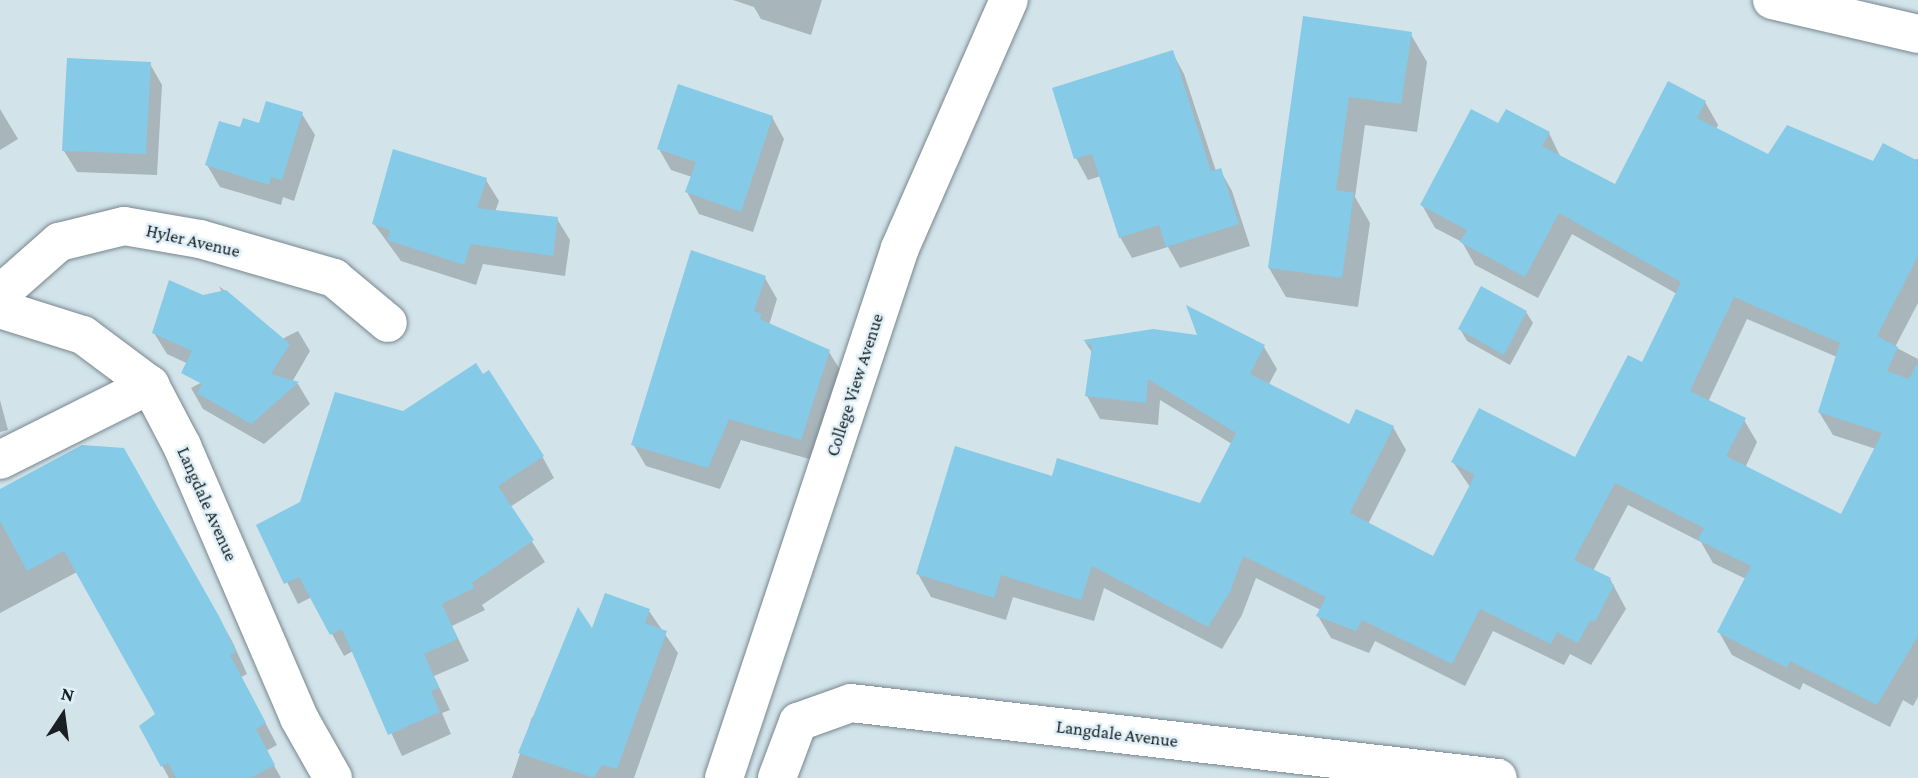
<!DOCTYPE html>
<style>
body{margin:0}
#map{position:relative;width:1918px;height:778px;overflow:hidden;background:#d2e3ea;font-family:"Crimson Pro",serif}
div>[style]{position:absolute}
.shadow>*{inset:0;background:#0003}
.building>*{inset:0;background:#85cae6}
.roads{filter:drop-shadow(0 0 2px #78878e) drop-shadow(0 0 2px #78878e)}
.minor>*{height:38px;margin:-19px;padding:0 19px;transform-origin:19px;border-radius:19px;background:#fff}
span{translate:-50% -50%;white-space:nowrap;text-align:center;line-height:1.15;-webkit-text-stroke:5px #dff0f8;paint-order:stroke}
.street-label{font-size:18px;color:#191f22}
.north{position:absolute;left:28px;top:680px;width:70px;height:70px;-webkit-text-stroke:5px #dff0f8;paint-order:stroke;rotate:13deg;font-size:19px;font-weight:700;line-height:28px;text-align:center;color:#191f22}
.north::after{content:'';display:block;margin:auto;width:24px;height:32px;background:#191f22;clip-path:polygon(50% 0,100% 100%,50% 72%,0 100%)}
</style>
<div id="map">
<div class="shadow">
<i style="clip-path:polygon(733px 0,822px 0,811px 35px,761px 19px,754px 7px)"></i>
<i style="clip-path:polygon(1305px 18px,1410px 33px,1427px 62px,1417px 132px,1365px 125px,1355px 197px,1370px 223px,1358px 307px,1286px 297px,1269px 268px)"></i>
<i style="clip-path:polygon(1172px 52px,1184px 74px,1216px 171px,1220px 170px,1232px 191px,1250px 246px,1180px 268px,1168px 247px,1132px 258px,1120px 237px,1101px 176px,1088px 180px,1076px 158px,1054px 89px)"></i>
<i style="clip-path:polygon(150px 64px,162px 85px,157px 175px,77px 172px,64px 151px)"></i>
<i style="clip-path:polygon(evenodd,1705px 102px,1718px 125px,1716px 129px,1768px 157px,1874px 164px,1918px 159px,1918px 303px,1895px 347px,1918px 359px,1918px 697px,1913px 706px,1903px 700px,1890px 727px,1803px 683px,1800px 690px,1732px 655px,1719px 632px,1746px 579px,1713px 563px,1701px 542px,1628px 505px,1593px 571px,1610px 579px,1626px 609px,1591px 665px,1570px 654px,1564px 665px,1493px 631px,1465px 686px,1375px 641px,1369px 653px,1331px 638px,1318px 616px,1321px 610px,1256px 578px,1242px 615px,1222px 649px,1104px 588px,1094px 621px,1013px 597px,1006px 620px,931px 597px,918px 574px,1053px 478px,1201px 505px,1232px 444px,1160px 400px,1158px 425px,1100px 419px,1087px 396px,1093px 354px,1085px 342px,1264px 347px,1277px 369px,1268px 386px,1349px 427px,1393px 427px,1406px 450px,1368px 524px,1434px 558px,1470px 487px,1453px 462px,1575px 460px,1642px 365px,1677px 294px,1572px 234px,1538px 298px,1475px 265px,1462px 242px,1435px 228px,1422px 205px,1499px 125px,1549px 133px,1561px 158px,1616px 186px,1705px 102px,1747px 319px,1837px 357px,1819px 412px,1833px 435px,1876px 449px,1841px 517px,1745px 468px,1757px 442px,1744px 420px,1708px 402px,1747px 319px)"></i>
<i style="clip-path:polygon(0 109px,18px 139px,0 150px)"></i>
<i style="clip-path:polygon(302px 114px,315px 135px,294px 201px,283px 197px,281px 205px,220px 187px,207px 165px,241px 129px)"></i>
<i style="clip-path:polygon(772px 117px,784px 139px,753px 232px,699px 214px,687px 192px,692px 177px,671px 170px,659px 149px)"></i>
<i style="clip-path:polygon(486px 180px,499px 201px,495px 212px,557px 219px,570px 240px,565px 276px,483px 264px,476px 285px,401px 261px,374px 224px)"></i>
<i style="clip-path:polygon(765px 278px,777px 299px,769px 325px,829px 352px,842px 373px,813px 460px,741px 440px,720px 489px,646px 466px,633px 444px)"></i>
<i style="clip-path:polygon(219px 286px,282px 339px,298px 331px,310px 351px,292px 382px,298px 384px,310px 404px,264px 444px,203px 409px,191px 388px,225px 370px,208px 373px,167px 354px,154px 333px,202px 297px,222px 292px)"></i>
<i style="clip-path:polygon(1526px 312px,1533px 323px,1510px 365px,1467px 341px,1460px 329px)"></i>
<i style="clip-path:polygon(0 400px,8px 430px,0 432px)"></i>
<i style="clip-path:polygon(123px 450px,232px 641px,247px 674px,241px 677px,277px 745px,266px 751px,281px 778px,169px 778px,141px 727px,157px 714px,77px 572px,0 613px,0 491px)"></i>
<i style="clip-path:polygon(542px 456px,554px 478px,510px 507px,545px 562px,482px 605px,485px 610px,452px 626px,469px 661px,434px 676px,450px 710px,442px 713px,451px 734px,402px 756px,353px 651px,344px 656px,312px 597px,298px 604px,259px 526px)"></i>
<i style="clip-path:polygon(649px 611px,678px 653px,634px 778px,512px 778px,532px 717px,537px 720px,592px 632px)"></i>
</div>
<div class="building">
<i style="clip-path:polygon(1303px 16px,1412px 32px,1401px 104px,1349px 97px,1336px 190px,1354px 193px,1342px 278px,1268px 268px)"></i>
<i style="clip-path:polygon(1173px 50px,1211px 171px,1221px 168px,1239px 224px,1166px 247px,1159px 225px,1119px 238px,1092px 154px,1074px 159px,1052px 88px)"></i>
<i style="clip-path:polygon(67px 58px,151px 62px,146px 154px,62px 151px)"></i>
<i style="clip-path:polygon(evenodd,1668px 81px,1706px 101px,1697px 118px,1768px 154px,1787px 125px,1873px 161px,1883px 143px,1918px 161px,1918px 256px,1877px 336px,1898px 347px,1887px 371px,1909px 379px,1918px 361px,1918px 636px,1877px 705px,1790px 661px,1787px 668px,1717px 632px,1751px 566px,1698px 540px,1704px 528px,1615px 483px,1574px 560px,1611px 578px,1609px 582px,1614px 585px,1595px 622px,1590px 620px,1578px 643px,1557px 632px,1551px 644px,1480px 609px,1452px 664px,1362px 620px,1356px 631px,1316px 616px,1326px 597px,1243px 556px,1230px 592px,1208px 627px,1092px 566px,1081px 600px,1001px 575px,994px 598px,916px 574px,955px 446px,1052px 476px,1057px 458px,1200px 503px,1236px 433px,1148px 379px,1146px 403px,1085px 396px,1092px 346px,1083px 340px,1153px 329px,1197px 335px,1186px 305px,1265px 345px,1250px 374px,1349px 424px,1356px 409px,1394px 426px,1350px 513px,1433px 556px,1475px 475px,1451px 462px,1479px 408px,1575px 457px,1628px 355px,1642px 362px,1681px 282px,1559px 213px,1525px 277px,1460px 242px,1467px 230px,1420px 205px,1471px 109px,1498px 123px,1506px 109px,1550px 132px,1542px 146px,1615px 184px,1668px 81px,1734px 297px,1840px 343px,1818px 412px,1882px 433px,1841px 514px,1726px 456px,1746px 418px,1690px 391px,1734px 297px)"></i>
<i style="clip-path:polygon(678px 84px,773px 116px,741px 212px,685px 192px,696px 162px,657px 149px)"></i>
<i style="clip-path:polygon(266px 101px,303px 112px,282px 180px,271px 177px,269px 185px,205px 165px,219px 121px,240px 127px,243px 118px,259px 123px)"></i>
<i style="clip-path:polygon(393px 149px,487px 178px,477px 208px,558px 217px,553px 256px,471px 244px,464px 265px,387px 240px,390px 230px,372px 224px)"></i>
<i style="clip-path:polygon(691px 250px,766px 276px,754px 311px,762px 314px,760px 319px,830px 350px,801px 440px,729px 419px,708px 468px,631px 445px)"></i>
<i style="clip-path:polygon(169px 280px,203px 295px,226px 290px,290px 344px,271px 374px,299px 382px,251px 424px,197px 393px,202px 384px,181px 373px,192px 351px,152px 333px)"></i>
<i style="clip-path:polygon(1481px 286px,1527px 311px,1504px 355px,1458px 329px)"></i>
<i style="clip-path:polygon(476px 363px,483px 374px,489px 370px,544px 456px,498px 486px,534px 540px,472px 583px,474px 588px,442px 604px,458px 639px,424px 654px,439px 688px,431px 691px,440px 712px,388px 735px,342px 629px,330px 635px,299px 577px,284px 584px,256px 525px,300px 502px,335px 392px,403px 411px)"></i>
<i style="clip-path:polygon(82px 445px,124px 448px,220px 618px,236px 652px,230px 655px,266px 723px,256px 729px,275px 765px,250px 778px,176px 778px,168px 763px,161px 767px,139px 726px,155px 714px,64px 551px,27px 571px,0 521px,0 489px)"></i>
<i style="clip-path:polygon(605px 593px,650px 609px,645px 623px,667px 631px,617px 769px,602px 765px,594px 778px,518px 753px,578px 607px,592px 628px)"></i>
</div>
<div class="roads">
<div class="minor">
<i style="left:1772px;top:0;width:150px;rotate:13.1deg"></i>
<i style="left:0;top:294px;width:79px;rotate:-41.4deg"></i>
<i style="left:59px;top:242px;width:67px;rotate:-13.8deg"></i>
<i style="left:124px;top:226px;width:77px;rotate:9.7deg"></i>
<i style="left:200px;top:239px;width:140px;rotate:16.2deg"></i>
<i style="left:334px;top:278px;width:70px;rotate:39.8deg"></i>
<i style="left:0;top:309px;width:87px;rotate:17.4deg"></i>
<i style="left:83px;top:335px;width:84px;rotate:36.7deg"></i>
<i style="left:150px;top:385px;width:69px;rotate:62.3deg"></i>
<i style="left:182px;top:446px;width:296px;rotate:66.7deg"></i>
<i style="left:299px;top:718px;width:69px;rotate:60.5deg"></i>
<i style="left:0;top:460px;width:168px;rotate:-26.6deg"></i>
<i style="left:724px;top:778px;width:558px;rotate:-71.63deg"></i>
<i style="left:900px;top:248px;width:271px;rotate:-66.3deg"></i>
<i style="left:777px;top:778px;width:60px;rotate:-69.4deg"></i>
<i style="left:798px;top:722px;width:56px;rotate:-19.7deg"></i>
<i style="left:851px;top:703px;width:651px;rotate:6.61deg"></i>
</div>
</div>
<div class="street-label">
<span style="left:193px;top:241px;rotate:13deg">Hyler Avenue</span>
<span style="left:855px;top:385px;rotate:-72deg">College View Avenue</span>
<span style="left:207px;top:504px;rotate:66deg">Langdale Avenue</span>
<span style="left:1117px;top:734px;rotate:7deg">Langdale Avenue</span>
</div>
<div class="north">N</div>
</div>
